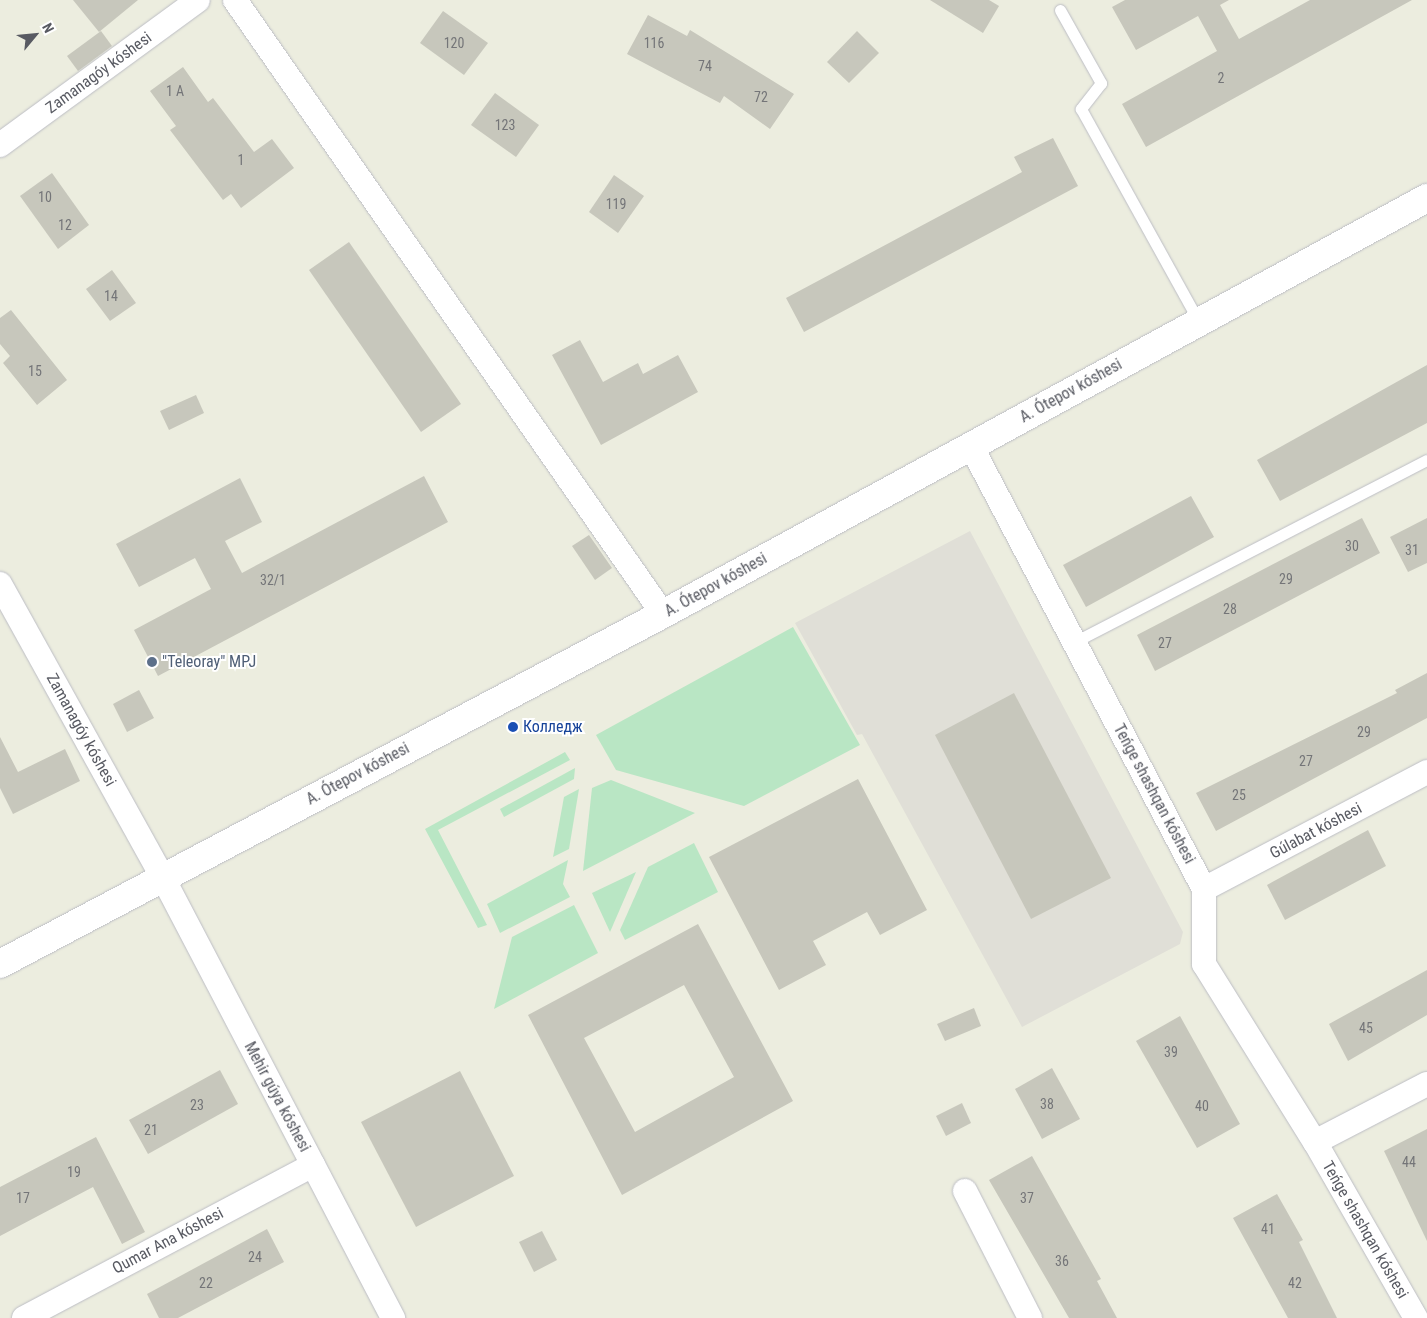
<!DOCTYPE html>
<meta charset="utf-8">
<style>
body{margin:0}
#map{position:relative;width:1427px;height:1318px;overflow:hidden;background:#eceddf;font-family:"Roboto Condensed",sans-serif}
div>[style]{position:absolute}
.industrial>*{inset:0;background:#e0dfd7}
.green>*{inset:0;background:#b9e6c4}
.building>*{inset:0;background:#c7c7bc}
.roads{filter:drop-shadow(0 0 1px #bcbdc4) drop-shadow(0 0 1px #bcbdc4)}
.service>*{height:11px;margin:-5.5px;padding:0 5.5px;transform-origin:5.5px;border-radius:5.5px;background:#fff}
.minor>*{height:24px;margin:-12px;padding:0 12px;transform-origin:12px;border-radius:12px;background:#fff}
.secondary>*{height:28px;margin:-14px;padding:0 14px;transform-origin:14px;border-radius:14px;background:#fff}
.dots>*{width:14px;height:14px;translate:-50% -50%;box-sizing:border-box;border:2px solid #fff;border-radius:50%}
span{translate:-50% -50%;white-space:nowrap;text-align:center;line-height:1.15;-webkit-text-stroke:4px #fff;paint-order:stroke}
.number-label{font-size:14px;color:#747578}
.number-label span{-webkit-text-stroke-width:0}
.street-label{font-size:16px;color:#585a62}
.service-label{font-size:16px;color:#4e5e75}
.left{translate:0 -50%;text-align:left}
.transit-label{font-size:16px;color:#164399}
.north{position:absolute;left:10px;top:10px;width:50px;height:50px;-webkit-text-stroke:4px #fff;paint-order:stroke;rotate:62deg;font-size:14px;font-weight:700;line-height:20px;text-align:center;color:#585a62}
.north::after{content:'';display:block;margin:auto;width:18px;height:22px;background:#585a62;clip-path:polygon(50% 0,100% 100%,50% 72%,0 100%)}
</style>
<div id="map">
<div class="industrial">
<i style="clip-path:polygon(970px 531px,1183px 932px,1180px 944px,1022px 1027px,862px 734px,857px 735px,795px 623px)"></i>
</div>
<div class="green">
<i style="clip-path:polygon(793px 627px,860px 745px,744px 806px,616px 770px,596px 735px)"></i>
<i style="clip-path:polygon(565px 752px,570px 760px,438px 830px,487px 925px,478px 928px,425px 829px)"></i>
<i style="clip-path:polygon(575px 768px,574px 779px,504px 817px,500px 809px)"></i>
<i style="clip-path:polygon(611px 780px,695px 813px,583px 871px,592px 788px)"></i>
<i style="clip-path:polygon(579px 789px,569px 849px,553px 857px,564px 797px)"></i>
<i style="clip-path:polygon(694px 843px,718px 892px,625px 940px,620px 930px,648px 867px)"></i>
<i style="clip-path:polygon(568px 860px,563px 884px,570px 897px,500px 933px,487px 904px)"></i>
<i style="clip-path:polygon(636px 872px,610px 932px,592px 893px)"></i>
<i style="clip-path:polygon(574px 905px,598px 953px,494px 1009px,512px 937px)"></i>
</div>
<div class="building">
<i style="clip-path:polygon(73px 0,138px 0,99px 32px)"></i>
<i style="clip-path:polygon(930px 0,989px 0,999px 6px,983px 33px)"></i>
<i style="clip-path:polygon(1125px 0,1229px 0,1220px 5px,1239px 39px,1310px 0,1412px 0,1146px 147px,1122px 104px,1217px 51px,1198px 16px,1136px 50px,1112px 7px)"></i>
<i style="clip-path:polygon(443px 11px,488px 43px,464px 75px,420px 43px)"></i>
<i style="clip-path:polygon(648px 15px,687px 36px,690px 30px,794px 94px,770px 129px,724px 96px,720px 103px,627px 54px)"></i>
<i style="clip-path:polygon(101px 31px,112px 46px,78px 71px,67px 56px)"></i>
<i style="clip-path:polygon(857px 31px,879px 53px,849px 83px,827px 62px)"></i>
<i style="clip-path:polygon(183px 67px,208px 102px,213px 98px,254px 152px,272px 139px,294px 168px,241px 208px,231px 194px,223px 200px,170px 130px,176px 126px,150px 91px)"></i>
<i style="clip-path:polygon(495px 93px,539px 125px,516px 157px,471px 125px)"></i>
<i style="clip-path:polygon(1053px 138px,1078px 186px,804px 332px,786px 298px,1022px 172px,1014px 157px)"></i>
<i style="clip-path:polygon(52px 173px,89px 225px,58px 249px,20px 196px)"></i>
<i style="clip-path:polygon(614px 175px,644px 196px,618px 233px,589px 212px)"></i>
<i style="clip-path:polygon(349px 242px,461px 404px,421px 432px,309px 270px)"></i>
<i style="clip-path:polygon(112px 270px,136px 303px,110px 321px,86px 289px)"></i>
<i style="clip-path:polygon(11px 310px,67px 380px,37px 405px,3px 363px,10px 356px,0 344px,0 318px)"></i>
<i style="clip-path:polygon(580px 340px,603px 382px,638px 363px,643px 374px,678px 355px,698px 392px,601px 445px,552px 355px)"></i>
<i style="clip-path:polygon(1427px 365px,1427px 423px,1280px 501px,1257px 460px)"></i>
<i style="clip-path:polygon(196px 395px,204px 413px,169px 430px,160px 411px)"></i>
<i style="clip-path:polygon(424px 476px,448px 522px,158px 676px,134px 630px,211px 589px,195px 558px,139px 587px,116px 544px,240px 478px,262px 522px,225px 541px,242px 573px)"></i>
<i style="clip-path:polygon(1191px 496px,1214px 537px,1086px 607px,1063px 565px)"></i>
<i style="clip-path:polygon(1362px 518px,1380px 553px,1155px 671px,1137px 635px)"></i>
<i style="clip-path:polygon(1427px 518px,1427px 563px,1408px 572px,1390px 537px)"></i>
<i style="clip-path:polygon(589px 535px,612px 568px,595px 580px,572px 546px)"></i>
<i style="clip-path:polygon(1427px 673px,1427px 718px,1216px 831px,1196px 793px,1397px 693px,1395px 690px)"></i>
<i style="clip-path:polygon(139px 690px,154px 718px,127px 732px,113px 704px)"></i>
<i style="clip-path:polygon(1014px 693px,1111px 878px,1031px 919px,935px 735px)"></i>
<i style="clip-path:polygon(0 737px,18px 772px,65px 749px,80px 781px,13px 814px,0 788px)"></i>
<i style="clip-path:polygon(858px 779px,927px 910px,880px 935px,867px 912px,813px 941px,826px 965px,779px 990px,709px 857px)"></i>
<i style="clip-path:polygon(1368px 830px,1386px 866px,1285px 920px,1267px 885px)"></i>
<i style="clip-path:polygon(evenodd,698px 924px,793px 1101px,622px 1195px,528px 1015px,698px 924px,684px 985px,734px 1077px,635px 1132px,584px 1038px,684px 985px)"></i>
<i style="clip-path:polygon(1427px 970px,1427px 1015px,1348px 1061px,1329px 1024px)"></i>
<i style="clip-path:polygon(974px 1008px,981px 1026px,945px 1041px,937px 1024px)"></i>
<i style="clip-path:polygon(1180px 1016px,1240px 1124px,1197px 1148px,1136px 1041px)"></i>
<i style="clip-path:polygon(1052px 1068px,1080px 1119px,1042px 1139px,1015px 1089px)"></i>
<i style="clip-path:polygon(220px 1070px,238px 1104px,148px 1154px,129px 1120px)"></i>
<i style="clip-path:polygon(460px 1071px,514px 1176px,416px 1227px,361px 1122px)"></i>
<i style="clip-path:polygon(962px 1103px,971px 1123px,946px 1136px,936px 1116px)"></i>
<i style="clip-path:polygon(1427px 1129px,1427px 1241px,1384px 1151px)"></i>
<i style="clip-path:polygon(96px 1137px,145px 1232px,122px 1244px,93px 1187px,0 1236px,0 1187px)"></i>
<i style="clip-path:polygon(1032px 1156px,1101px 1279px,1097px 1281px,1117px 1318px,1069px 1318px,989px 1180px)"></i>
<i style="clip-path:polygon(1277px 1194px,1303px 1240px,1299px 1242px,1337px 1318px,1288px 1318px,1233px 1218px)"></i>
<i style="clip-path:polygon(267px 1229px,284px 1262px,178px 1318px,159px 1318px,147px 1294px)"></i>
<i style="clip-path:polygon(542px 1231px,557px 1260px,534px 1272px,519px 1242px)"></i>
</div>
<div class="roads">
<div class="service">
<i style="left:1060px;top:10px;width:84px;rotate:60.7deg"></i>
<i style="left:1101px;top:83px;width:33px;rotate:128deg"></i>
<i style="left:1081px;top:109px;width:241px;rotate:61deg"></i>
<i style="left:1074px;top:642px;width:397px;rotate:-27.3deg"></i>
</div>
<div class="minor">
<i style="left:235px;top:0;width:748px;rotate:55.12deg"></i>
<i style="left:0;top:145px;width:245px;rotate:-36.2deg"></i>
<i style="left:971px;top:446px;width:501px;rotate:62.26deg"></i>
<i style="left:1204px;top:889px;width:75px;rotate:90deg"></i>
<i style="left:1204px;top:964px;width:210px;rotate:58.1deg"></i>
<i style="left:1315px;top:1142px;width:203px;rotate:60.2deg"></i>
<i style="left:0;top:584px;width:334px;rotate:61deg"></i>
<i style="left:162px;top:876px;width:499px;rotate:62.4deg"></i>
<i style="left:1204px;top:889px;width:252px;rotate:-27.7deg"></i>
<i style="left:1315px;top:1142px;width:126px;rotate:-27.4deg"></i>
<i style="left:965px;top:1191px;width:143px;rotate:62.9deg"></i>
<i style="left:24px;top:1318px;width:327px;rotate:-27.9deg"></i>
</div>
<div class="secondary">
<i style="left:0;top:964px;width:750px;rotate:-27.83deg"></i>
<i style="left:663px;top:614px;width:870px;rotate:-28.57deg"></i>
</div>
</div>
<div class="dots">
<i style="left:152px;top:662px;background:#5c6f8a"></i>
<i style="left:513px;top:727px;background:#1a4fb4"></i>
</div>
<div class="number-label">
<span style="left:454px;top:43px">120</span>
<span style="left:654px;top:43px">116</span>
<span style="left:705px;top:66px">74</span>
<span style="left:1221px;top:78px">2</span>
<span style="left:175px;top:91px">1 А</span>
<span style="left:761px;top:97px">72</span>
<span style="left:505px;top:125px">123</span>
<span style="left:241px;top:160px">1</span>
<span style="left:45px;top:197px">10</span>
<span style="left:616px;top:204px">119</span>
<span style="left:65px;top:225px">12</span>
<span style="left:111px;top:296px">14</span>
<span style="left:35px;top:371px">15</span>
<span style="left:1352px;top:546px">30</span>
<span style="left:1412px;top:550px">31</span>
<span style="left:1286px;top:579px">29</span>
<span style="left:273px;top:580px">32/1</span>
<span style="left:1230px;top:609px">28</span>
<span style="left:1165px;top:643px">27</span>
<span style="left:1364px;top:732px">29</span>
<span style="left:1306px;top:761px">27</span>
<span style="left:1239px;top:795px">25</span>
<span style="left:1366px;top:1028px">45</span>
<span style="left:1171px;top:1052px">39</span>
<span style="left:1047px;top:1104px">38</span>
<span style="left:197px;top:1105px">23</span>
<span style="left:1202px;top:1106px">40</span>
<span style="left:151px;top:1130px">21</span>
<span style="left:1409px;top:1162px">44</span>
<span style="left:74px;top:1172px">19</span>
<span style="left:23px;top:1198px">17</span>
<span style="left:1027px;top:1198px">37</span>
<span style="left:1268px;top:1229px">41</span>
<span style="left:255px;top:1257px">24</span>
<span style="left:1062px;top:1261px">36</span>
<span style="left:206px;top:1283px">22</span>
<span style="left:1295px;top:1283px">42</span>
</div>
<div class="street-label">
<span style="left:99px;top:73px;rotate:-36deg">Zamanagóy kóshesi</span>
<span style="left:1071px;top:391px;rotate:-29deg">A. Ótepov kóshesi</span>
<span style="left:716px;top:585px;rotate:-29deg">A. Ótepov kóshesi</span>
<span style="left:81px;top:730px;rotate:61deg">Zamanagóy kóshesi</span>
<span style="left:358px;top:774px;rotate:-28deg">A. Ótepov kóshesi</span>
<span style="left:1154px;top:794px;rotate:62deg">Teńge shashqan kóshesi</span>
<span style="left:1316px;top:831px;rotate:-28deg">Gúlabat kóshesi</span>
<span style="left:277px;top:1097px;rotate:62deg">Mehir gúyа kóshesi</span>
<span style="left:1365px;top:1230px;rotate:60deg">Teńge shashqan kóshesi</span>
<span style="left:168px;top:1241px;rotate:-28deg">Qumar Ana kóshesi</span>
</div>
<div class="service-label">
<span class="left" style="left:162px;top:662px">"Teleoray" MPJ</span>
</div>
<div class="transit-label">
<span class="left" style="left:523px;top:727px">Колледж</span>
</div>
<div class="north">N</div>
</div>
